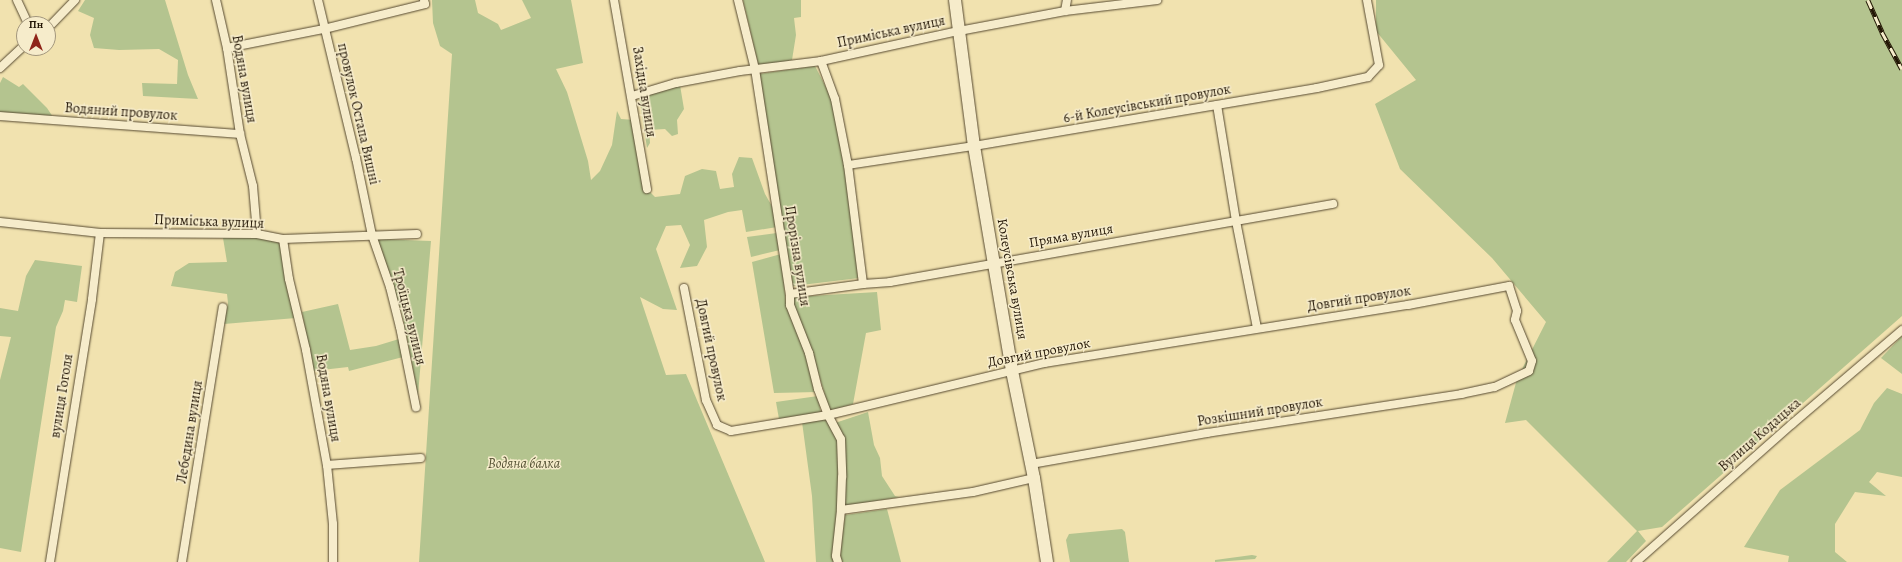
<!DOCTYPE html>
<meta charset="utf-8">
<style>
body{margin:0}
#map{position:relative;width:1902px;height:562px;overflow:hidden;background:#f1e2af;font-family:Alegreya,serif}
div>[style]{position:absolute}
.green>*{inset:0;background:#b4c48f}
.roads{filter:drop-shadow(0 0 1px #564930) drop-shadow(0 0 1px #564930)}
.street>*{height:8px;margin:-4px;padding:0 4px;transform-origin:4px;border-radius:4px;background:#f6eccb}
.secondary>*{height:12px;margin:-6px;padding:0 6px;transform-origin:6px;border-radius:6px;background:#f6eccb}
.rail>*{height:4.5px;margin-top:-2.25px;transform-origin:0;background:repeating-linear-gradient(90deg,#f6eccb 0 9px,#231605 0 18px);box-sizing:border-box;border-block:1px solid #231605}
span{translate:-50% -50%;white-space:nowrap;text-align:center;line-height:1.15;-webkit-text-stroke:3px #f6eccb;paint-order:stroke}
.street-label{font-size:14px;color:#231605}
.park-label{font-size:14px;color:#565335;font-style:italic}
.north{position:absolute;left:16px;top:16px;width:40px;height:40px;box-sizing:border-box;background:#f6eccb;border:1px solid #a2967c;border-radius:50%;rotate:0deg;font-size:11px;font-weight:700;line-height:16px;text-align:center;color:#231605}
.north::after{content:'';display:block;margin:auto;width:14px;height:18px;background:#8f2418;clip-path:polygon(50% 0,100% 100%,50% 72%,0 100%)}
</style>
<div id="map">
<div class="green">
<i style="clip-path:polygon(85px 0,165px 0,188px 75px,198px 99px,143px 96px,142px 83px,177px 84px,178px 60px,159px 49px,119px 50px,94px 48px,90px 35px,94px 18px,78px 11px)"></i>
<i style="clip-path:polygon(432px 0,475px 0,478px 13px,498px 24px,501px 30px,531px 18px,522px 0,571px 0,583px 63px,556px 69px,567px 92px,588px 161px,591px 180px,600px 171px,612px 145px,617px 111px,621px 119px,635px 120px,647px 189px,655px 197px,680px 194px,685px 176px,702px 169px,716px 171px,720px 189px,734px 187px,732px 174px,739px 157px,752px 158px,765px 194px,773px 208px,777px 227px,746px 232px,742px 210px,728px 212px,704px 220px,707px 247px,697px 266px,680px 268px,690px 245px,681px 225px,666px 226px,656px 249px,677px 310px,663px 309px,640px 297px,666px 375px,686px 374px,765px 562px,419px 562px,452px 54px,440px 46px,433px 23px)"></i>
<i style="clip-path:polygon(743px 0,801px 0,801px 17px,794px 18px,796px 35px,792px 60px,759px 68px)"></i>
<i style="clip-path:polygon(1376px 0,1902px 0,1902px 316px,1662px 527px,1638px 531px,1646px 541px,1626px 562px,1607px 562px,1637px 531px,1526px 420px,1505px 423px,1517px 379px,1546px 322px,1492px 258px,1400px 169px,1375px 104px,1416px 80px,1376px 31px)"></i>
<i style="clip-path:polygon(815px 66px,831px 97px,846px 177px,859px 278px,793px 286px,768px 141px,759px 74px)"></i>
<i style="clip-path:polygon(3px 77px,19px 87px,23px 84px,47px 108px,53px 117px,0 113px,0 83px)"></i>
<i style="clip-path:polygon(680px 85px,684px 109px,677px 120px,678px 134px,672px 136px,665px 129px,649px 130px,650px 143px,647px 148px,639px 96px)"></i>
<i style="clip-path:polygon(777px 233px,780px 250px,751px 257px,747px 237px)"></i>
<i style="clip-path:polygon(256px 237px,282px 242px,296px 318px,224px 324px,228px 303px,227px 294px,171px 286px,175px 272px,189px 263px,227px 262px,223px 238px)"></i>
<i style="clip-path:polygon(377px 239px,431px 241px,418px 395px,402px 313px)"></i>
<i style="clip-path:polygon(781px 254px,786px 304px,804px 345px,817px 392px,774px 393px,752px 262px)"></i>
<i style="clip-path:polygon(35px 260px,82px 266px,77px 302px,65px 300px,63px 311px,56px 327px,21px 552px,0 548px,0 380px,11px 337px,0 336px,0 308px,18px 311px,26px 276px)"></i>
<i style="clip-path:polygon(877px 292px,881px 330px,866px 333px,853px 404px,830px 411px,814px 359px,793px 305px,793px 297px)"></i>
<i style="clip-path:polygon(338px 304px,350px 350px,376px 346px,399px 339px,403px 357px,349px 371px,348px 367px,313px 371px,302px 312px)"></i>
<i style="clip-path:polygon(1902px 336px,1902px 374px,1881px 358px)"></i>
<i style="clip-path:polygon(1887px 388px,1902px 394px,1902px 477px,1877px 472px,1869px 482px,1886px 496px,1855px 492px,1835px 524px,1835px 552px,1847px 562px,1788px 562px,1789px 556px,1744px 547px,1780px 490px,1860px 430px,1874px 403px)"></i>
<i style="clip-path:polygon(818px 396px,821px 414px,779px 419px,776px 402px)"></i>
<i style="clip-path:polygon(868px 412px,874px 445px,880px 458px,882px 476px,895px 496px,899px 497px,843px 507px,845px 476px,835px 423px)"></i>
<i style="clip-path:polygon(826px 418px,838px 440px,838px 504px,832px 557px,834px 562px,816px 562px,812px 496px,802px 422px)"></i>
<i style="clip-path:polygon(887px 509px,901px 562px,842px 562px,840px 555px,845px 515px)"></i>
<i style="clip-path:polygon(1122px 529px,1125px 532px,1129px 562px,1070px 562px,1066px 540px,1069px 534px)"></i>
<i style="clip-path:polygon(1252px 555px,1257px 556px,1255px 559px,1215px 562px,1215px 560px)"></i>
</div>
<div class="roads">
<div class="street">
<i style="left:17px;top:0;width:26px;rotate:65deg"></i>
<i style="left:216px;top:0;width:49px;rotate:77.1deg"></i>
<i style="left:227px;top:48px;width:87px;rotate:81.4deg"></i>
<i style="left:240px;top:134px;width:54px;rotate:76deg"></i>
<i style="left:253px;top:186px;width:48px;rotate:85.2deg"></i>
<i style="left:318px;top:0;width:163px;rotate:76.5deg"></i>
<i style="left:356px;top:158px;width:79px;rotate:78.3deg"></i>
<i style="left:372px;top:235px;width:55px;rotate:70.9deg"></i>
<i style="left:390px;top:287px;width:41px;rotate:76deg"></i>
<i style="left:400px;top:327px;width:82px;rotate:78.7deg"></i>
<i style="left:614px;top:0;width:192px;rotate:80.1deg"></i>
<i style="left:738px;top:0;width:71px;rotate:76.2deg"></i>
<i style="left:755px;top:69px;width:228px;rotate:81.2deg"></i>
<i style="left:790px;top:294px;width:11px;rotate:90deg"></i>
<i style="left:790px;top:305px;width:52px;rotate:68.4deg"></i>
<i style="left:809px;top:353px;width:37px;rotate:76deg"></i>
<i style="left:818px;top:389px;width:28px;rotate:69deg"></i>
<i style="left:828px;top:415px;width:27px;rotate:62deg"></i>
<i style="left:841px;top:439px;width:38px;rotate:88deg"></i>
<i style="left:842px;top:477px;width:33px;rotate:92deg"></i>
<i style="left:841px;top:510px;width:46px;rotate:96.2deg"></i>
<i style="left:836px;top:556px;width:6px;rotate:72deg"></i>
<i style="left:1065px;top:11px;width:11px;rotate:-80deg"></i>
<i style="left:48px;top:28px;width:39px;rotate:-46deg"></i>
<i style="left:227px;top:48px;width:99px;rotate:-11.1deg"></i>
<i style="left:324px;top:29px;width:104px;rotate:-13.9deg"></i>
<i style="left:425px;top:4px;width:4px;rotate:-104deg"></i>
<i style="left:821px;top:61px;width:40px;rotate:69.8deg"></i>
<i style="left:835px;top:99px;width:67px;rotate:78.9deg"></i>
<i style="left:848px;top:165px;width:120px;rotate:82.8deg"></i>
<i style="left:0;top:68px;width:33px;rotate:-43deg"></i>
<i style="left:632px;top:96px;width:46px;rotate:-16.5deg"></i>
<i style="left:676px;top:83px;width:65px;rotate:-10.6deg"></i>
<i style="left:740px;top:71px;width:82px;rotate:-7deg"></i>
<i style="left:821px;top:61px;width:141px;rotate:-12.3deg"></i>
<i style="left:959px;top:31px;width:108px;rotate:-10.7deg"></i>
<i style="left:1065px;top:11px;width:93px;rotate:-6.8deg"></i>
<i style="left:1217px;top:105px;width:118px;rotate:80.7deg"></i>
<i style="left:1236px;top:221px;width:109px;rotate:78.9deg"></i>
<i style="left:0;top:116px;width:241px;rotate:4.3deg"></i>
<i style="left:848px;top:165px;width:127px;rotate:-8.6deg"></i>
<i style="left:974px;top:146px;width:348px;rotate:-9.6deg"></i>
<i style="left:1317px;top:88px;width:52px;rotate:-12.2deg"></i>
<i style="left:1368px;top:77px;width:16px;rotate:-47deg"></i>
<i style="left:1379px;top:65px;width:66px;rotate:-100.5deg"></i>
<i style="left:0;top:222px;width:101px;rotate:6.3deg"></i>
<i style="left:100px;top:233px;width:157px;rotate:0.4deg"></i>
<i style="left:257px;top:234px;width:26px;rotate:11deg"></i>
<i style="left:283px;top:239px;width:134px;rotate:-2.1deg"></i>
<i style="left:283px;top:239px;width:40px;rotate:81.5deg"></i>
<i style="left:289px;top:279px;width:73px;rotate:76.5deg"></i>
<i style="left:306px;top:350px;width:117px;rotate:79.7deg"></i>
<i style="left:327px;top:465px;width:59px;rotate:84.2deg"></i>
<i style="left:333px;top:524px;width:38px;rotate:90deg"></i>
<i style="left:684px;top:288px;width:114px;rotate:78.9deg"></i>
<i style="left:706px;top:400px;width:27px;rotate:66deg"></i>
<i style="left:717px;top:425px;width:15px;rotate:23deg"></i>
<i style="left:731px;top:431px;width:98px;rotate:-9.4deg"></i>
<i style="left:828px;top:415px;width:223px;rotate:-13.5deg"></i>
<i style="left:1045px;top:363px;width:368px;rotate:-9.1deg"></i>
<i style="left:1408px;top:305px;width:103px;rotate:-10.7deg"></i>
<i style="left:1509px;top:286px;width:26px;rotate:72deg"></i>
<i style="left:1517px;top:311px;width:9px;rotate:103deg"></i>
<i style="left:1515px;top:320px;width:44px;rotate:67.5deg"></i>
<i style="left:1532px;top:361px;width:10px;rotate:107deg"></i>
<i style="left:1529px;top:371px;width:38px;rotate:155deg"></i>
<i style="left:1494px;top:387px;width:33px;rotate:168deg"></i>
<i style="left:1462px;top:394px;width:258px;rotate:171.3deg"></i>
<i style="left:1207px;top:433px;width:179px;rotate:170deg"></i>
<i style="left:790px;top:294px;width:74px;rotate:-7.8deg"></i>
<i style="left:863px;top:284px;width:27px;rotate:-4deg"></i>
<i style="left:890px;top:282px;width:450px;rotate:-10deg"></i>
<i style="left:327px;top:465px;width:94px;rotate:-4.3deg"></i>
<i style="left:841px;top:510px;width:133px;rotate:-7.8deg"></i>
<i style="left:973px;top:492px;width:63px;rotate:-12.9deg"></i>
<i style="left:50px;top:562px;width:266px;rotate:-80.9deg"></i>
<i style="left:92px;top:299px;width:66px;rotate:-83.1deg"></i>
<i style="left:182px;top:562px;width:258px;rotate:-80.9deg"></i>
<i style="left:1636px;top:562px;width:208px;rotate:-41.5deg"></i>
<i style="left:1792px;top:424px;width:145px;rotate:-40.5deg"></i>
</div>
<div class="secondary">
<i style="left:955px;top:0;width:147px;rotate:82.6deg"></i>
<i style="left:974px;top:146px;width:228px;rotate:80.4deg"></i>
<i style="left:1012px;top:371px;width:109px;rotate:78.4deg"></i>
<i style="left:1034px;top:478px;width:85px;rotate:81.2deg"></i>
</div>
</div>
<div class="rail">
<i style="left:1868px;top:0;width:35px;rotate:66deg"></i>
<i style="left:1882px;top:32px;width:42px;rotate:61.6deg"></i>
</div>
<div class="street-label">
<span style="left:891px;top:32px;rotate:-12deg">Приміська вулиця</span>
<span style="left:244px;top:79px;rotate:80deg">Водяна вулиця</span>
<span style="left:644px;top:92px;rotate:81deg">Західна вулиця</span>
<span style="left:1147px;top:104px;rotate:-10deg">6-й Колеусівський провулок</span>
<span style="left:121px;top:112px;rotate:4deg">Водяний провулок</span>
<span style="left:358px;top:114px;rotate:77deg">провулок Остапа Вишні</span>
<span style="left:209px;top:222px;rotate:2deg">Приміська вулиця</span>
<span style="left:1071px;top:236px;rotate:-10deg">Пряма вулиця</span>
<span style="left:797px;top:256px;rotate:81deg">Прорізна вулиця</span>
<span style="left:1012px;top:279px;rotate:80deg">Колеусівська вулиця</span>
<span style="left:1359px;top:299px;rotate:-9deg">Довгий провулок</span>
<span style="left:409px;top:317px;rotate:76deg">Троїцька вулиця</span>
<span style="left:711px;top:350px;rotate:78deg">Довгий провулок</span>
<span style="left:1039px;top:353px;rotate:-11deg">Довгий провулок</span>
<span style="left:62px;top:396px;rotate:-81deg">вулиця Гоголя</span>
<span style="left:328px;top:398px;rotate:80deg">Водяна вулиця</span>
<span style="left:1260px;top:412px;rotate:-9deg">Розкішний провулок</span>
<span style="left:190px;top:432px;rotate:-81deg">Лебедина вулиця</span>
<span style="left:1760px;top:435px;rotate:-41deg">Вулиця Кодацька</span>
</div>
<div class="park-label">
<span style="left:524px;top:464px">Водяна балка</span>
</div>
<div class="north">Пн</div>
</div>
